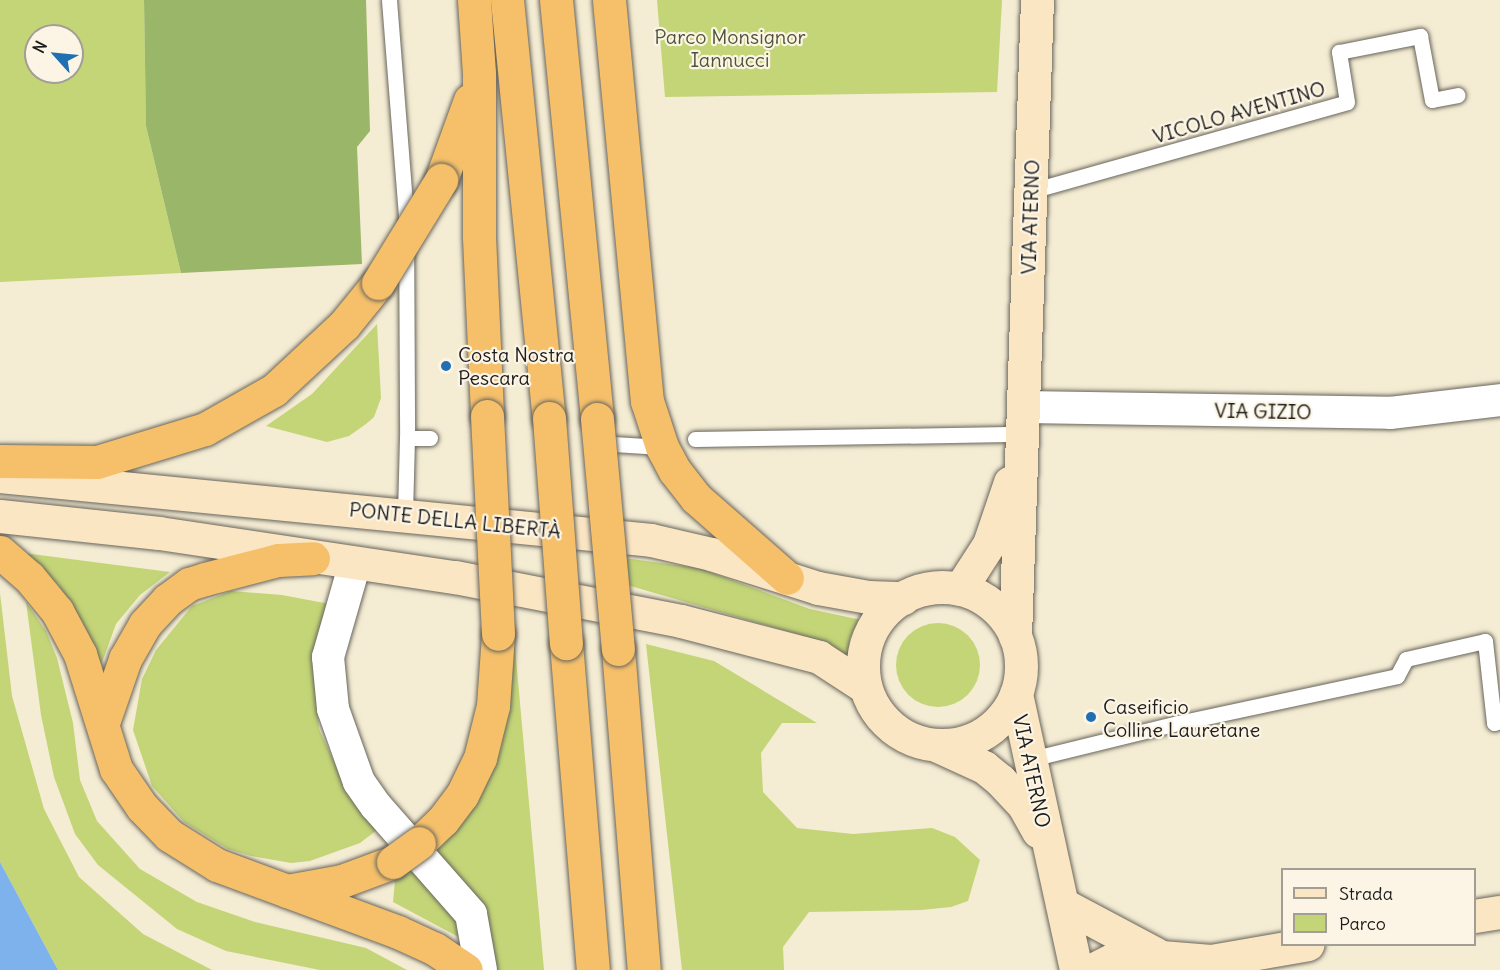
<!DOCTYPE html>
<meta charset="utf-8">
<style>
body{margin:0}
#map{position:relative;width:1500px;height:970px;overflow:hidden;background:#f4ecd3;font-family:Delius,sans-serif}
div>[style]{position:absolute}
.green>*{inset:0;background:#c3d577}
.round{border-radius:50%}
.forest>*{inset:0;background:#9ab668}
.water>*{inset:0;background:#7eb2ec}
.roads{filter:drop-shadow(0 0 2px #68655c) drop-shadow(0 0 2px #68655c)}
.lane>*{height:15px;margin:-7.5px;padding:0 7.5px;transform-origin:7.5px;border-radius:7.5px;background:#fff}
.street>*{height:32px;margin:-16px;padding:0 16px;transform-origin:16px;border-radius:16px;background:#fff}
.secondary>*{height:33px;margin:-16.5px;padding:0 16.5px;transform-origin:16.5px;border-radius:16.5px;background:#fbe6c4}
.secondary>.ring{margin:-16.5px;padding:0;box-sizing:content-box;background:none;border:33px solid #fbe6c4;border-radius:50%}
.highway>*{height:33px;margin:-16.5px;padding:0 16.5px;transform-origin:16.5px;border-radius:16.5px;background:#f6c06b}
.bridges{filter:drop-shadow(0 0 2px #68655c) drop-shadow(0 0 2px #68655c)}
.highway-bridge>*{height:33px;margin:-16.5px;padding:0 16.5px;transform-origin:16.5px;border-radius:16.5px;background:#f6c06b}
.dots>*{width:16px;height:16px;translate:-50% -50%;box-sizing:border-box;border:3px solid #fcf5e5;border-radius:50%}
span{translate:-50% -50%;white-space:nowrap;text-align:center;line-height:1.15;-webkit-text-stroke:4.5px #fcf5e5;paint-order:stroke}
.park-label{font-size:20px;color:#4e5437}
.street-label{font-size:20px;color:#1c1c1c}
.poi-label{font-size:20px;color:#1c1c1c}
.left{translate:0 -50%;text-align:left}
.legend{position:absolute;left:1281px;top:868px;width:195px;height:78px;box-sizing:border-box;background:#fcf5e5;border:2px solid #a29e95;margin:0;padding:8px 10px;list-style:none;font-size:18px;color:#1c1c1c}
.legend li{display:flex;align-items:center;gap:12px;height:30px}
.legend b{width:30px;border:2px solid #a29e95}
.north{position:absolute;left:24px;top:24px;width:60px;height:60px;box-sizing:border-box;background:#fcf5e5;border:2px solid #a29e95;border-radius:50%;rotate:297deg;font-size:16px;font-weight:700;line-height:24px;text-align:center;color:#1c1c1c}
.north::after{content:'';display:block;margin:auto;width:21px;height:27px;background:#1f6fb2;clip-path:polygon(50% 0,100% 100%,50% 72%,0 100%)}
</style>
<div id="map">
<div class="green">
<i style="clip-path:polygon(evenodd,0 0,144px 0,146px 126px,181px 273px,0 282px,0 0,36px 36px,72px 36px,72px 72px,36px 72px,36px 36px)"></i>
<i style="clip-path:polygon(657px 0,1002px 0,997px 92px,665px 97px)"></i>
<i style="clip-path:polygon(377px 324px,381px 398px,374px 417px,366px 424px,349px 436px,327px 442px,266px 426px,312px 394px)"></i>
<i style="clip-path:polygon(24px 553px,170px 572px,140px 595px,116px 624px,100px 668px,75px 612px,58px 585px)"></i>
<i style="clip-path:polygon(624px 558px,699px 568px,810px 609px,861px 620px,850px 638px,848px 658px,824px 642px,627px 585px)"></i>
<i style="clip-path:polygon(231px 591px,282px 595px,335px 605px,323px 617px,314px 647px,314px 676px,319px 729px,336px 766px,377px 830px,360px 843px,310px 861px,291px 863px,251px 856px,228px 849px,184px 822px,152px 786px,133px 730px,142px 679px,156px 650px,192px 606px)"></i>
<i style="clip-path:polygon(0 593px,12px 696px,44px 809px,79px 877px,143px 934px,212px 970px,58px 970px,0 862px)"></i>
<i style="clip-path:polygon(26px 602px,46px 631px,57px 658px,73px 723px,80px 780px,97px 821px,140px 869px,197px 902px,255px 922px,366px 948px,407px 970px,320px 970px,226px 951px,177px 929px,98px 865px,75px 834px,54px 777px,41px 715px)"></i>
<i class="round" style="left:896px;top:623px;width:84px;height:84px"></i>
<i style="clip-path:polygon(514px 636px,544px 970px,497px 970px,466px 941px,393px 902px,396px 869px,456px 814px)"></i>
<i style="clip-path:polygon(646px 644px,714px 661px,817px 723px,782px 723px,761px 753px,763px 792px,797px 828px,853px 834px,932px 828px,955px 837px,980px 860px,968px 901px,951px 907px,921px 910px,809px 912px,783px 947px,784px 970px,682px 970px)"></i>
</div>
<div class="forest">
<i style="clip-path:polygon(144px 0,366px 0,370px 131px,357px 147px,362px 264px,181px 273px,146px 126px)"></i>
</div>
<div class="water">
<i style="clip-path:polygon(0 862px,58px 970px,0 970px)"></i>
</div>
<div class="roads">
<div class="lane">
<i style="left:389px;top:0;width:219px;rotate:85.5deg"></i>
<i style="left:406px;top:218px;width:220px;rotate:89.7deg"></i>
<i style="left:1031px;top:191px;width:328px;rotate:-15.7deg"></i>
<i style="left:1347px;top:102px;width:51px;rotate:-99.1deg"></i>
<i style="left:1339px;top:52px;width:83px;rotate:-11.2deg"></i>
<i style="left:1420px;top:36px;width:65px;rotate:79.4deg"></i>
<i style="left:1432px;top:100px;width:26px;rotate:-11deg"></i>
<i style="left:695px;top:439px;width:328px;rotate:-0.9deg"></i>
<i style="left:613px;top:444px;width:49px;rotate:3.5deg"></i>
<i style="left:405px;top:514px;width:76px;rotate:-88.5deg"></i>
<i style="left:407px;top:438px;width:23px"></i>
<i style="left:1031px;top:759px;width:151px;rotate:-13.8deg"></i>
<i style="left:1178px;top:723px;width:224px;rotate:-12.1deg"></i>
<i style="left:1397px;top:676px;width:19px;rotate:-62deg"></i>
<i style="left:1406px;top:659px;width:81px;rotate:-12.8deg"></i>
<i style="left:1485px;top:641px;width:82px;rotate:83.7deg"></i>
<i style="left:1494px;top:723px;width:6px;rotate:-18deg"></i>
</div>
<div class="street">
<i style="left:1024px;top:407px;width:366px;rotate:0.9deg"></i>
<i style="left:1390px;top:413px;width:111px;rotate:-6.7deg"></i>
<i style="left:355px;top:563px;width:98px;rotate:106deg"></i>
<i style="left:328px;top:657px;width:52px;rotate:84.5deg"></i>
<i style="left:333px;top:709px;width:77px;rotate:70.4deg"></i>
<i style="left:359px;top:782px;width:29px;rotate:55deg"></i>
<i style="left:376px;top:806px;width:144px;rotate:48.7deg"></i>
<i style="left:471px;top:914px;width:57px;rotate:79.9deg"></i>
</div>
<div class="secondary">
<i style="left:0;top:476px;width:654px;rotate:5.61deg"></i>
<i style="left:651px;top:540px;width:62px;rotate:13.1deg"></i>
<i style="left:711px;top:554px;width:112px;rotate:17.6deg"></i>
<i style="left:818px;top:588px;width:51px;rotate:10.2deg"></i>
<i style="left:868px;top:597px;width:35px;rotate:2deg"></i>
<i style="left:0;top:516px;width:160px;rotate:6.1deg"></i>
<i style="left:159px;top:533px;width:299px;rotate:8.5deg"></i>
<i style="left:455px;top:577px;width:230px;rotate:11deg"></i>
<i style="left:681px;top:621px;width:143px;rotate:14.6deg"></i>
<i style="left:819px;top:657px;width:55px;rotate:33.1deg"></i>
<i class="ring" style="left:863px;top:587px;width:125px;height:125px"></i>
<i style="left:960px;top:589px;width:54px;rotate:-57.2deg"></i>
<i style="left:989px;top:544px;width:65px;rotate:-71.3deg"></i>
<i style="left:1015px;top:636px;width:636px;rotate:-88.02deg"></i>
<i style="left:1016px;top:694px;width:282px;rotate:77.7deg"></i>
<i style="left:938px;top:746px;width:51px;rotate:24.5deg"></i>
<i style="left:984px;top:767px;width:21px;rotate:39deg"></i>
<i style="left:1000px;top:780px;width:35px;rotate:47deg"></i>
<i style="left:1024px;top:806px;width:29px;rotate:61deg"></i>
<i style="left:1062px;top:904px;width:106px;rotate:28deg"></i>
<i style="left:1474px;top:916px;width:26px;rotate:-9deg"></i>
<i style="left:1092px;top:970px;width:36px;rotate:-27deg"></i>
<i style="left:1124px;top:954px;width:87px;rotate:4.6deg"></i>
<i style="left:1211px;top:961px;width:98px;rotate:-9.9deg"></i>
</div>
<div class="highway">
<i style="left:474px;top:0;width:73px;rotate:86.1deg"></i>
<i style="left:479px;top:73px;width:164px;rotate:90deg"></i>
<i style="left:479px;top:237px;width:179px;rotate:87.4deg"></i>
<i style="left:507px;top:0;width:420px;rotate:84.3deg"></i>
<i style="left:556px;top:0;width:421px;rotate:84.4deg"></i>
<i style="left:609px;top:0;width:403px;rotate:84.6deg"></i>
<i style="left:647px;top:401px;width:48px;rotate:71.9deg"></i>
<i style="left:662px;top:447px;width:27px;rotate:62deg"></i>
<i style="left:675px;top:471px;width:34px;rotate:52deg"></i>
<i style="left:696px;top:498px;width:121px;rotate:41.3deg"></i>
<i style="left:441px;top:180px;width:85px;rotate:-70.1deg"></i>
<i style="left:0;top:461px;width:97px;rotate:0.6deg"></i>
<i style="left:97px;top:462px;width:113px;rotate:-17deg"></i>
<i style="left:205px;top:429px;width:79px;rotate:-29.5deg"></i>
<i style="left:274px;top:390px;width:96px;rotate:-42.9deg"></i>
<i style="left:344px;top:325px;width:54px;rotate:-51deg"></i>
<i style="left:0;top:552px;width:38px;rotate:41deg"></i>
<i style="left:29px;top:577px;width:44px;rotate:50.5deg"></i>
<i style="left:57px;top:611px;width:49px;rotate:61.9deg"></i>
<i style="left:80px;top:654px;width:121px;rotate:72.6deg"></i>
<i style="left:116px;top:769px;width:46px;rotate:55.6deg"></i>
<i style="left:142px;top:807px;width:39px;rotate:46deg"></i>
<i style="left:169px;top:835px;width:57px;rotate:32deg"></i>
<i style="left:217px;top:865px;width:193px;rotate:20.3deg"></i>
<i style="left:398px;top:932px;width:41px;rotate:24.7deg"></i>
<i style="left:435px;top:949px;width:37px;rotate:34deg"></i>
<i style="left:566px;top:643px;width:328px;rotate:85.3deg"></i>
<i style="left:618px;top:649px;width:322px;rotate:85.4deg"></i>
<i style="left:104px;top:720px;width:65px;rotate:-71deg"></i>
<i style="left:125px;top:659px;width:40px;rotate:-60.3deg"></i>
<i style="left:145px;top:624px;width:33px;rotate:-47deg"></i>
<i style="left:167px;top:600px;width:27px;rotate:-36deg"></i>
<i style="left:189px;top:584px;width:17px;rotate:-17deg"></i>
<i style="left:205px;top:579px;width:75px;rotate:-14.6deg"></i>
<i style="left:278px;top:560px;width:35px;rotate:-3deg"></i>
<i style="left:419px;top:843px;width:33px;rotate:-44deg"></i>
<i style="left:443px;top:820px;width:31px;rotate:-53deg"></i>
<i style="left:462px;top:795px;width:41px;rotate:-64.1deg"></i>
<i style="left:480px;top:758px;width:54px;rotate:-76deg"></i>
<i style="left:493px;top:706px;width:72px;rotate:-86deg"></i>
<i style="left:287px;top:891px;width:56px;rotate:-10.3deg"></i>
<i style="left:342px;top:881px;width:54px;rotate:-20.4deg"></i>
</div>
</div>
<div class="bridges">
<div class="highway-bridge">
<i style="left:378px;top:283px;width:121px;rotate:-58.5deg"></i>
<i style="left:487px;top:416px;width:218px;rotate:87.1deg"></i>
<i style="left:549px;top:418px;width:226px;rotate:85.7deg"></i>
<i style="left:597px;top:419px;width:231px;rotate:84.8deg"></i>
<i style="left:393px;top:862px;width:32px;rotate:-36deg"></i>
</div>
</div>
<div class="dots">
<i style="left:446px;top:366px;background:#1f6fb2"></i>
<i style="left:1091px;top:717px;background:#1f6fb2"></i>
</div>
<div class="park-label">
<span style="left:730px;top:48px">Parco Monsignor<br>Iannucci</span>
</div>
<div class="street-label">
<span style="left:1239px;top:112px;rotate:-16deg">VICOLO AVENTINO</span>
<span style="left:1030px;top:217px;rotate:-88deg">VIA ATERNO</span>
<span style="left:1263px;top:411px;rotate:1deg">VIA GIZIO</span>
<span style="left:455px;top:520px;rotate:6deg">PONTE DELLA LIBERTÀ</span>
<span style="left:1032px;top:771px;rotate:78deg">VIA ATERNO</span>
</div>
<div class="poi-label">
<span class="left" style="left:458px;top:366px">Costa Nostra<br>Pescara</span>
<span class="left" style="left:1103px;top:718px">Caseificio<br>Colline Lauretane</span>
</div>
<ul class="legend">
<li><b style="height:8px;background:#fbe6c4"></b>Strada</li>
<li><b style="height:16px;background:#c3d577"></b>Parco</li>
</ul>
<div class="north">N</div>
</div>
